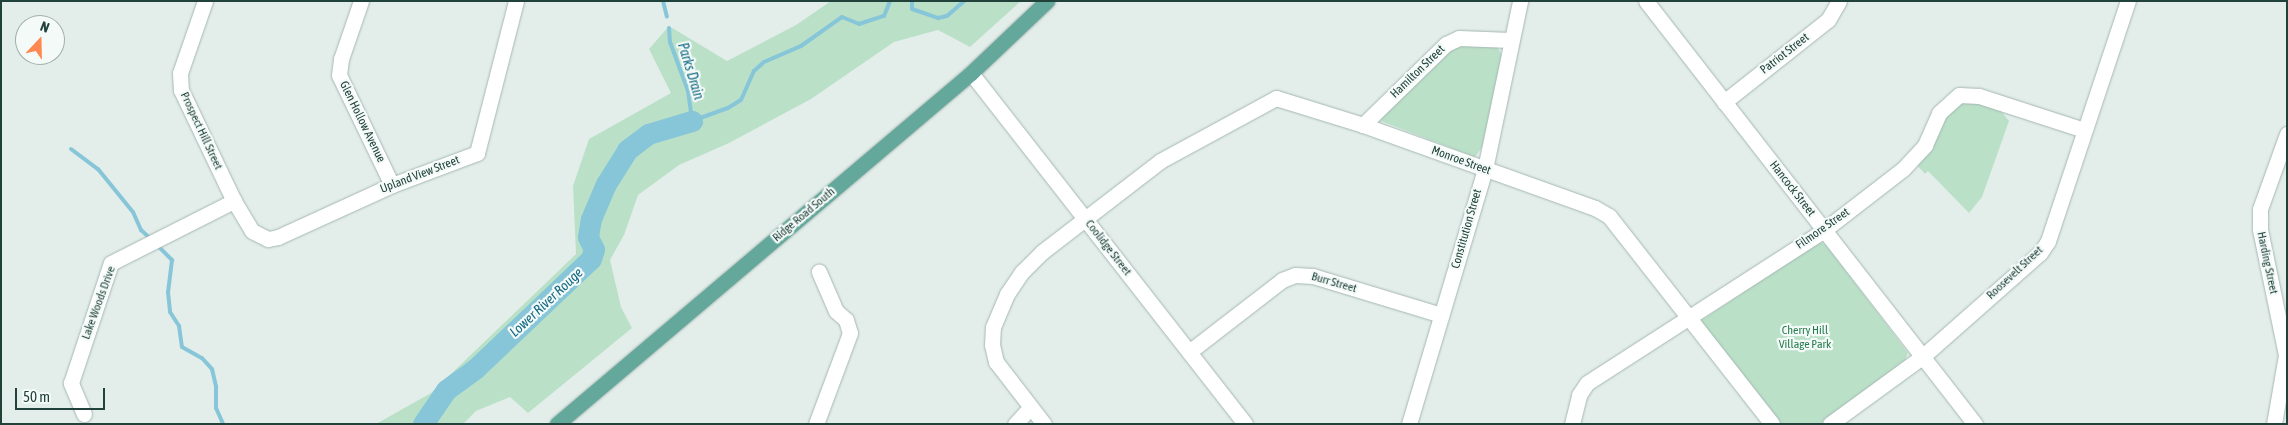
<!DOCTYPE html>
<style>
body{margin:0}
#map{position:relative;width:2288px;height:425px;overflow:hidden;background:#e3eeea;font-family:"Asap Condensed",sans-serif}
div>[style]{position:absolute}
.green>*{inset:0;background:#bae1c8}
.stream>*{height:4px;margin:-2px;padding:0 2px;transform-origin:2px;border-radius:2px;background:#87c6d8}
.river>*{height:21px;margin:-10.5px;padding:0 10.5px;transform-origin:10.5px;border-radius:10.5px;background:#87c6d8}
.roads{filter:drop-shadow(0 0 1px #a5b7b2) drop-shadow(0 0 1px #a5b7b2)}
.minor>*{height:15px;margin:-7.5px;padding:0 7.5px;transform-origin:7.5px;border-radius:7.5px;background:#fff}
.major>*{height:15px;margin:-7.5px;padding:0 7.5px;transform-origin:7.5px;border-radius:7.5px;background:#64a89b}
span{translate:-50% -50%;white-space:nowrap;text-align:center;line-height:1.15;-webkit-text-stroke:4.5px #f4faf8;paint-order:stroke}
.street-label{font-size:12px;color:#21423b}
.park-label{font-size:12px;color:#277d4e}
.water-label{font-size:14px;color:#146a84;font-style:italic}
.frame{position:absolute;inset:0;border:2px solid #21423b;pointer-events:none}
.north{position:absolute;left:15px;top:15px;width:50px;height:50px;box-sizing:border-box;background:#f4faf8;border:1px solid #a0b0ac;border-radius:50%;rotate:21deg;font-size:14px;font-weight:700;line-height:20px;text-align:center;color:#21423b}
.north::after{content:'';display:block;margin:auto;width:18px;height:22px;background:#ff8751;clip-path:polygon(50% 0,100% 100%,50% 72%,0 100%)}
.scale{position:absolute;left:15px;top:388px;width:90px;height:22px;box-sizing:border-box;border:2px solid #21423b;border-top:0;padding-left:6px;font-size:15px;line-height:18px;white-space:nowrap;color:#21423b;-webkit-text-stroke:4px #f4faf8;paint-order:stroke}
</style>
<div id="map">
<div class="green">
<i style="clip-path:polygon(831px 1px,1021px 1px,970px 47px,938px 30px,894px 42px,811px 99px,729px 143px,679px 165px,638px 195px,624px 235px,610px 260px,621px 307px,632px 328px,528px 413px,510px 397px,476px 411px,463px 424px,376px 424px,431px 393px,576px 254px,573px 186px,589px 139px,671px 93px,649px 49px,669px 26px,727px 61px,796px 25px)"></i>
<i style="clip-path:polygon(1452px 45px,1496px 45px,1503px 57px,1482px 147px,1475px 157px,1381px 121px,1381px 118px)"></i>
<i style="clip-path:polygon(1961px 103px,1975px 103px,2001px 111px,2009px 121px,1982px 197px,1969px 213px,1928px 171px,1925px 174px,1916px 164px,1943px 116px)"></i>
<i style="clip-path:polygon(1819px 242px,1826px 245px,1908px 353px,1905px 360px,1820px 424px,1778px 424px,1702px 324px,1702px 320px)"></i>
</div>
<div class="stream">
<i style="left:663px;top:1px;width:16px;rotate:76deg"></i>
<i style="left:912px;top:1px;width:8px;rotate:90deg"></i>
<i style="left:912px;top:9px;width:28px;rotate:19deg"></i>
<i style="left:938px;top:18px;width:9px;rotate:-13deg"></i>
<i style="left:947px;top:16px;width:23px;rotate:-41deg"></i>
<i style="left:669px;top:28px;width:14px;rotate:86deg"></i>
<i style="left:670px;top:42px;width:52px;rotate:69.8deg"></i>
<i style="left:688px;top:91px;width:30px;rotate:82deg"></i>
<i style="left:692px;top:121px;width:38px;rotate:-20deg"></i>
<i style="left:728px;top:108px;width:15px;rotate:-32deg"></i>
<i style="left:741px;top:100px;width:32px;rotate:-66deg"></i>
<i style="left:754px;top:71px;width:13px;rotate:-42deg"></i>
<i style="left:764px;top:62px;width:40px;rotate:-23.4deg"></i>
<i style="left:801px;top:46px;width:50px;rotate:-35.3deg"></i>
<i style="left:842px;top:17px;width:18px;rotate:22deg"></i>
<i style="left:859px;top:24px;width:26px;rotate:-18deg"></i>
<i style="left:884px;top:16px;width:16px;rotate:-68deg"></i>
<i style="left:71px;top:149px;width:34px;rotate:37deg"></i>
<i style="left:98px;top:169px;width:55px;rotate:50.9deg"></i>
<i style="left:133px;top:212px;width:20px;rotate:66deg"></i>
<i style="left:141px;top:230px;width:13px;rotate:42deg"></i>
<i style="left:156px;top:244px;width:23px;rotate:45deg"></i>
<i style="left:172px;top:260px;width:32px;rotate:97deg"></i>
<i style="left:168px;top:292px;width:20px;rotate:84deg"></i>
<i style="left:170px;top:312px;width:17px;rotate:57deg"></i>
<i style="left:179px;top:326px;width:21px;rotate:82deg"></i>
<i style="left:182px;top:347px;width:23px;rotate:29deg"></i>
<i style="left:202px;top:358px;width:15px;rotate:48deg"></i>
<i style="left:212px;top:369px;width:18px;rotate:77deg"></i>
<i style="left:216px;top:387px;width:21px;rotate:90deg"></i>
<i style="left:216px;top:408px;width:17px;rotate:66deg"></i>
</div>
<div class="river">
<i style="left:423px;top:424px;width:41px;rotate:-55.9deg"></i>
<i style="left:446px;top:390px;width:37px;rotate:-36deg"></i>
<i style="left:476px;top:368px;width:158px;rotate:-43.5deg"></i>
<i style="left:591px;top:259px;width:10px;rotate:-73deg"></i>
<i style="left:594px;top:249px;width:13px;rotate:-117deg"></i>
<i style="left:588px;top:237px;width:18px;rotate:-81deg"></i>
<i style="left:591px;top:219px;width:38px;rotate:-67deg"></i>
<i style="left:606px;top:184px;width:40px;rotate:-58deg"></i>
<i style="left:627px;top:150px;width:26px;rotate:-37deg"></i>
<i style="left:648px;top:134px;width:46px;rotate:-16.5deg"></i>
</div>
<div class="roads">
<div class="minor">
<i style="left:205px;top:1px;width:76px;rotate:109.1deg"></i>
<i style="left:180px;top:73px;width:17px;rotate:87deg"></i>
<i style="left:181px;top:90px;width:123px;rotate:64.5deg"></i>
<i style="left:234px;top:201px;width:35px;rotate:59deg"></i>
<i style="left:252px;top:231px;width:18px;rotate:27deg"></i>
<i style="left:268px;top:239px;width:10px;rotate:-11deg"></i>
<i style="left:278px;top:237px;width:125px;rotate:-24.5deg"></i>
<i style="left:392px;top:185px;width:91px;rotate:-20.6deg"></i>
<i style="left:477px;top:153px;width:157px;rotate:-75.6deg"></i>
<i style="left:361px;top:1px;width:61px;rotate:109deg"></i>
<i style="left:341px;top:59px;width:16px;rotate:97deg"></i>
<i style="left:339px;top:75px;width:122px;rotate:64.3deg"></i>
<i style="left:1646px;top:1px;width:536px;rotate:52.13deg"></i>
<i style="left:971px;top:73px;width:445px;rotate:52deg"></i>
<i style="left:1724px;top:102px;width:132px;rotate:-38.3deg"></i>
<i style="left:1828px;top:20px;width:22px;rotate:-60deg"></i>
<i style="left:1363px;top:125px;width:116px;rotate:-44.3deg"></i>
<i style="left:1446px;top:44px;width:14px;rotate:-25deg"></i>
<i style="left:1459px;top:38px;width:52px;rotate:2.2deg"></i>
<i style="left:1189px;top:352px;width:118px;rotate:-37.7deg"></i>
<i style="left:1282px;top:280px;width:14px;rotate:-21deg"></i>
<i style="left:1295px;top:275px;width:18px;rotate:3deg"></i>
<i style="left:1313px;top:276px;width:134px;rotate:16.9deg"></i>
<i style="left:84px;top:414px;width:34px;rotate:-113deg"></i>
<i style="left:71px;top:383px;width:126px;rotate:-71.6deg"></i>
<i style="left:111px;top:263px;width:138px;rotate:-26.8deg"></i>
<i style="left:816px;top:424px;width:97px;rotate:-69.5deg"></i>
<i style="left:850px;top:333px;width:14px;rotate:-107deg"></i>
<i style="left:846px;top:320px;width:13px;rotate:-138deg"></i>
<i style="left:836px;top:311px;width:43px;rotate:-113.6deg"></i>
<i style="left:1015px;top:424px;width:23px;rotate:-47deg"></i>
<i style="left:1044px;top:424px;width:78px;rotate:-127.7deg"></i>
<i style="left:996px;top:362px;width:17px;rotate:-103deg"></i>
<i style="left:992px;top:345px;width:18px;rotate:-87deg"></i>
<i style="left:993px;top:327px;width:36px;rotate:-67deg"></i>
<i style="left:1007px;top:294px;width:27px;rotate:-56deg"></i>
<i style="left:1022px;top:272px;width:28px;rotate:-45deg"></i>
<i style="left:1042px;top:252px;width:149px;rotate:-37.6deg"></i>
<i style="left:1160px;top:161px;width:132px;rotate:-28.5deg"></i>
<i style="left:1276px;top:98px;width:91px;rotate:17.2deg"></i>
<i style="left:1363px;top:125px;width:246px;rotate:19.7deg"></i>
<i style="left:1595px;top:208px;width:16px;rotate:30deg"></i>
<i style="left:1609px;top:216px;width:264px;rotate:51.9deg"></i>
<i style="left:1409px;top:424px;width:266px;rotate:-73.4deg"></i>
<i style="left:1485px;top:169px;width:172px;rotate:-78.2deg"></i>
<i style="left:1572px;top:424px;width:30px;rotate:-76deg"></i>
<i style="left:1579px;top:395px;width:14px;rotate:-56deg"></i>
<i style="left:1587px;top:383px;width:282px;rotate:-32.8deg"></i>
<i style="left:1824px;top:230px;width:100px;rotate:-37.7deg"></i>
<i style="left:1903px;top:169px;width:33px;rotate:-47deg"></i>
<i style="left:1925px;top:145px;width:35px;rotate:-66deg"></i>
<i style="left:1939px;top:113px;width:27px;rotate:-42deg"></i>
<i style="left:1959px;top:95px;width:20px;rotate:3deg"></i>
<i style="left:1979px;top:96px;width:110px;rotate:17.9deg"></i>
<i style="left:1830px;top:424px;width:114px;rotate:-36.1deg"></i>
<i style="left:1922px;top:357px;width:157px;rotate:-41.4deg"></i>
<i style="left:2040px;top:253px;width:14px;rotate:-56deg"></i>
<i style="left:2048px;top:241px;width:253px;rotate:-71.6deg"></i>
<i style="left:2274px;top:424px;width:70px;rotate:-80.1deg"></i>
<i style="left:2286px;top:355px;width:129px;rotate:-101.7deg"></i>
<i style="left:2260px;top:229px;width:20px;rotate:-90deg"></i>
<i style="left:2260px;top:209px;width:80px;rotate:-70.2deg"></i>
</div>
<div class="major">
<i style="left:557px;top:424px;width:543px;rotate:-40.29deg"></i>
<i style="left:971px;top:73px;width:105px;rotate:-43.5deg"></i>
</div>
</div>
<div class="street-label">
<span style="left:1785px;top:54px;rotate:-38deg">Patriot Street</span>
<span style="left:1418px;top:72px;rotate:-44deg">Hamilton Street</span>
<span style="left:362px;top:122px;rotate:64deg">Glen Hollow Avenue</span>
<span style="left:201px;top:131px;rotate:65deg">Prospect Hill Street</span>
<span style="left:1461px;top:161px;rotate:20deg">Monroe Street</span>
<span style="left:420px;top:175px;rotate:-21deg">Upland View Street</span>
<span style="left:1792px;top:189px;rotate:52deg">Hancock Street</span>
<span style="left:804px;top:215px;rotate:-40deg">Ridge Road South</span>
<span style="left:1467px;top:229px;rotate:-74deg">Constitution Street</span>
<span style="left:1823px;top:229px;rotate:-35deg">Filmore Street</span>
<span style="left:1108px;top:248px;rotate:52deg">Coolidge Street</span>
<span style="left:2267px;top:263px;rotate:78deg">Harding Street</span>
<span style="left:2015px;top:273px;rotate:-43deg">Roosevelt Street</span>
<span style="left:1334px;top:283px;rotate:16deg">Burr Street</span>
<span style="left:99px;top:303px;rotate:-70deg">Lake Woods Drive</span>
</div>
<div class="park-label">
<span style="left:1805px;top:338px">Cherry Hill<br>Village Park</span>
</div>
<div class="water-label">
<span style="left:691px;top:71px;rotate:73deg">Parks Drain</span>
<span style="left:546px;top:302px;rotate:-43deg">Lower River Rouge</span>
</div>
<div class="frame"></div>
<div class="north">N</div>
<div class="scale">50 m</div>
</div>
